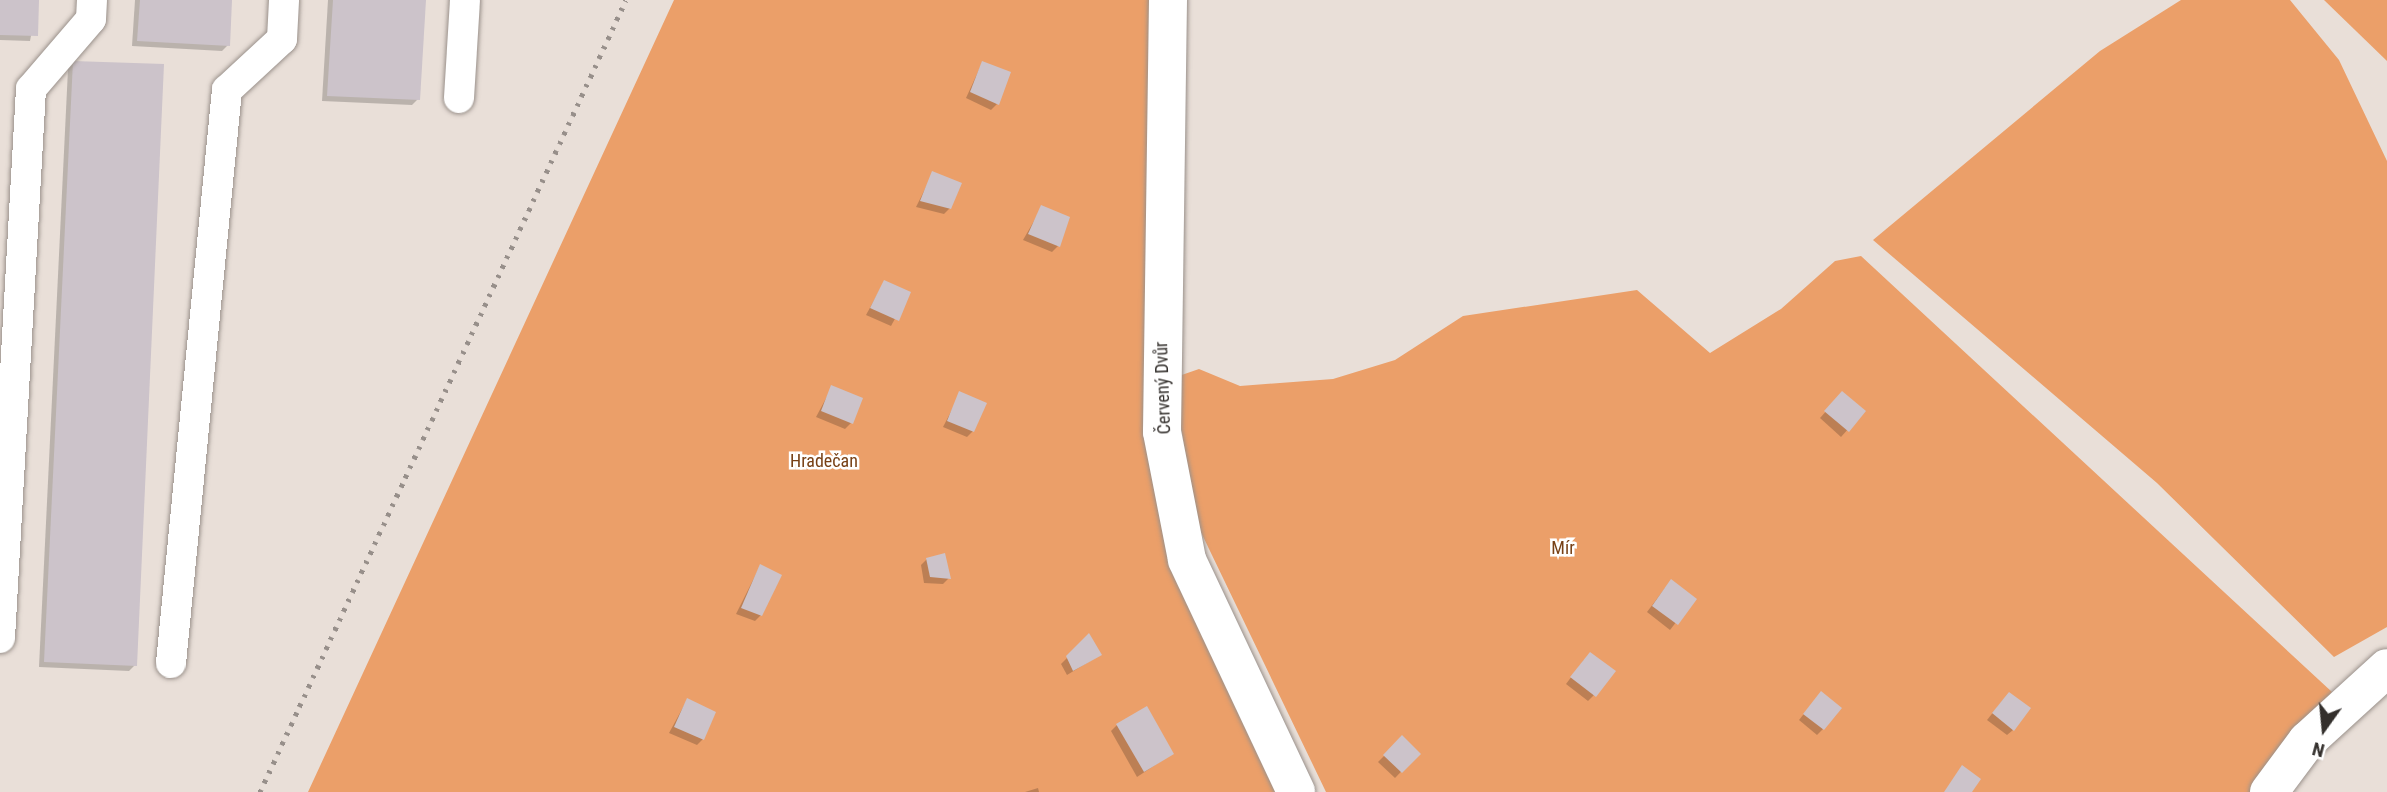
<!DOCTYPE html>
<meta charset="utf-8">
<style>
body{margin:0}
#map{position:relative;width:2387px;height:792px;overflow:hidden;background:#e9dfd8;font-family:"Roboto Condensed",sans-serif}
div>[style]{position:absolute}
.green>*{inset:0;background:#eb9f69}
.shadow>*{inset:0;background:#0003}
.building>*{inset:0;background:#ccc3ca}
.roads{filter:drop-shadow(0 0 2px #9a918b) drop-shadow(0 0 2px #9a918b)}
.service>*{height:30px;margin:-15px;padding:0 15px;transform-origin:15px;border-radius:15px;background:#fff}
.minor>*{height:38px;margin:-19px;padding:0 19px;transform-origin:19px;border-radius:19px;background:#fff}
.rail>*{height:5px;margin-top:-2.5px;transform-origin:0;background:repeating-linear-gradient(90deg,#978f8a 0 3.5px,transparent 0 10.5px)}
span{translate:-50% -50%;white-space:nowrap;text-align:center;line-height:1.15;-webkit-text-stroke:5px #fff;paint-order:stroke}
.street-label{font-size:18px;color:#332f2c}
.park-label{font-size:18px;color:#784116}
.north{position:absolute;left:2289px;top:694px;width:70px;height:70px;-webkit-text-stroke:5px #fff;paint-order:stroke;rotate:195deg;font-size:19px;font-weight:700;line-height:28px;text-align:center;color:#332f2c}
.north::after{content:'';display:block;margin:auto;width:24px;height:32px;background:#332f2c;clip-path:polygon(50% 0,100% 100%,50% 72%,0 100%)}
</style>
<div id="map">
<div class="green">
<i style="clip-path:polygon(674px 0,1158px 0,1150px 416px,1278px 792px,308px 792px)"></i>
<i style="clip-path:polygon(2181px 0,2290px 0,2339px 60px,2387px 161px,2387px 627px,2334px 657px,2157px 483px,1873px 240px,2100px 51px)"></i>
<i style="clip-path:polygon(2324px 0,2387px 0,2387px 61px)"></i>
<i style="clip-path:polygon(1861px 256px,2332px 692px,2253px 792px,1326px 792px,1197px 524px,1173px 378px,1199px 369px,1240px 386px,1333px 379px,1395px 360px,1463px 316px,1637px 290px,1710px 353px,1781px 309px,1835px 261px)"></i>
</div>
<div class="shadow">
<i style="clip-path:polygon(0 0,38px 0,30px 41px,0 40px)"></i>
<i style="clip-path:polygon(135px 0,231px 0,228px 45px,222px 51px,132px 46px)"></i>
<i style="clip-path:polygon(328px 0,424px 0,418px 99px,412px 105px,322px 101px)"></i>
<i style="clip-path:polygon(74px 63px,135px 665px,129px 671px,39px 667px,68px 69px)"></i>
<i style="clip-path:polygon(982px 63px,997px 104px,991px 110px,966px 98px)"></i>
<i style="clip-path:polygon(933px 173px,950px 208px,944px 214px,916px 207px)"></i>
<i style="clip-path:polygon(1042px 207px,1058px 246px,1052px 252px,1023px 240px)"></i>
<i style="clip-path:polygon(884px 282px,909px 293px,891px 326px,866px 315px)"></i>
<i style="clip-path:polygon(832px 387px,851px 423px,845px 429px,816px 417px)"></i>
<i style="clip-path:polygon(960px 394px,973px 431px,967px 437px,943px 427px)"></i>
<i style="clip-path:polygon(1837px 399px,1864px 411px,1841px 437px,1820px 418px)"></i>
<i style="clip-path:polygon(927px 559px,949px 578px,943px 584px,924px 583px,921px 565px)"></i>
<i style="clip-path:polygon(760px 566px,761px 615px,755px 621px,736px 614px)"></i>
<i style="clip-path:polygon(1665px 588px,1694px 599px,1670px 630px,1647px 612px)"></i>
<i style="clip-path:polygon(1089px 636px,1100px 655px,1067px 675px,1061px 664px)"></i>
<i style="clip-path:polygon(1584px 660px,1594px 695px,1588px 701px,1566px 684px)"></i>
<i style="clip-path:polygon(687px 700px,703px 739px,697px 745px,669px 733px)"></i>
<i style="clip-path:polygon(1815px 700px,1823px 729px,1817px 735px,1799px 720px)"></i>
<i style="clip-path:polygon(2003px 700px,2013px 730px,2007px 735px,1987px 720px)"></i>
<i style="clip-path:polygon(1117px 725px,1172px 754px,1137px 777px,1111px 731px)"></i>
<i style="clip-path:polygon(1402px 738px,1418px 754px,1395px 778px,1378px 762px)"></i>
<i style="clip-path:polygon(1038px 788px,1039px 792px,1025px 792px)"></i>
</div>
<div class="building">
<i style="clip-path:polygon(0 0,39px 0,38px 36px,0 35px)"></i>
<i style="clip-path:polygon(140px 0,232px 0,230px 46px,137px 41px)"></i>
<i style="clip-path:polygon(333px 0,426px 0,420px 100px,327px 96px)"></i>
<i style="clip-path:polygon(73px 61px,164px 64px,137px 666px,44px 662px)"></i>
<i style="clip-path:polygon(982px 61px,1011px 72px,999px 105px,970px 92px)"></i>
<i style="clip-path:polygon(932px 171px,962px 183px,951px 209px,920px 201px)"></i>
<i style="clip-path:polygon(1041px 205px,1070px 217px,1060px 247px,1028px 234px)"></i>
<i style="clip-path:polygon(884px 280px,911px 292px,899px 321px,870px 308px)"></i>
<i style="clip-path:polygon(831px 385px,863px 398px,853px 424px,821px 411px)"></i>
<i style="clip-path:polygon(959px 391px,987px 403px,974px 432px,947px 421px)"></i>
<i style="clip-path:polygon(1842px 391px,1866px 411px,1849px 432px,1824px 411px)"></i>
<i style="clip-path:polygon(945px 553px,951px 579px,930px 577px,926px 558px)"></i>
<i style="clip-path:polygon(760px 564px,782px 575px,762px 616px,741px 608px)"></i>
<i style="clip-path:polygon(1671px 579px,1697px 599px,1678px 625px,1652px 606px)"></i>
<i style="clip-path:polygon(1089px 633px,1102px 655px,1073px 671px,1066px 656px)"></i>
<i style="clip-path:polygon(1590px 652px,1616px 671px,1596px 697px,1570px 677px)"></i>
<i style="clip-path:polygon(1821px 691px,1842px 708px,1824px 730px,1803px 714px)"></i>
<i style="clip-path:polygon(2009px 692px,2031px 708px,2014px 731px,1992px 713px)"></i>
<i style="clip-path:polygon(687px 698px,716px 712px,704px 740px,674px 727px)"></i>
<i style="clip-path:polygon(1147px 706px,1174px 754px,1144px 772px,1116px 724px)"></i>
<i style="clip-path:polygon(1402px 735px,1421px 754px,1402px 773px,1383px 755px)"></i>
<i style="clip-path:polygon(1962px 765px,1981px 779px,1972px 792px,1944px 792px)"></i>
</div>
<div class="roads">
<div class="service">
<i style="left:459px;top:98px;width:98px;rotate:-86.5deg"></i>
<i style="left:0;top:638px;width:550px;rotate:-86.77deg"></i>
<i style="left:31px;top:89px;width:92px;rotate:-49.4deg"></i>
<i style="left:91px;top:19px;width:19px;rotate:-87deg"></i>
<i style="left:171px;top:663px;width:576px;rotate:-84.42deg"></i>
<i style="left:227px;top:90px;width:75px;rotate:-42.8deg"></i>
<i style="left:282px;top:39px;width:39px;rotate:-87deg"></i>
</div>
<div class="minor">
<i style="left:1168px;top:0;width:432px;rotate:90.8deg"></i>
<i style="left:1162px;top:432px;width:130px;rotate:78.9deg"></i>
<i style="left:1187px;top:560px;width:256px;rotate:64.8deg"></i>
<i style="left:2269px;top:792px;width:64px;rotate:-53.3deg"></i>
<i style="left:2307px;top:741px;width:108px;rotate:-42.4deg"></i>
</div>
</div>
<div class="rail">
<i style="left:260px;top:792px;width:872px;rotate:-65.2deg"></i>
</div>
<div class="street-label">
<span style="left:1163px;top:388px;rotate:-92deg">Červený Dvůr</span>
</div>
<div class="park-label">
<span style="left:824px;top:461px">Hradečan</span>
<span style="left:1563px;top:548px">Mír</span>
</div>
<div class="north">N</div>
</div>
